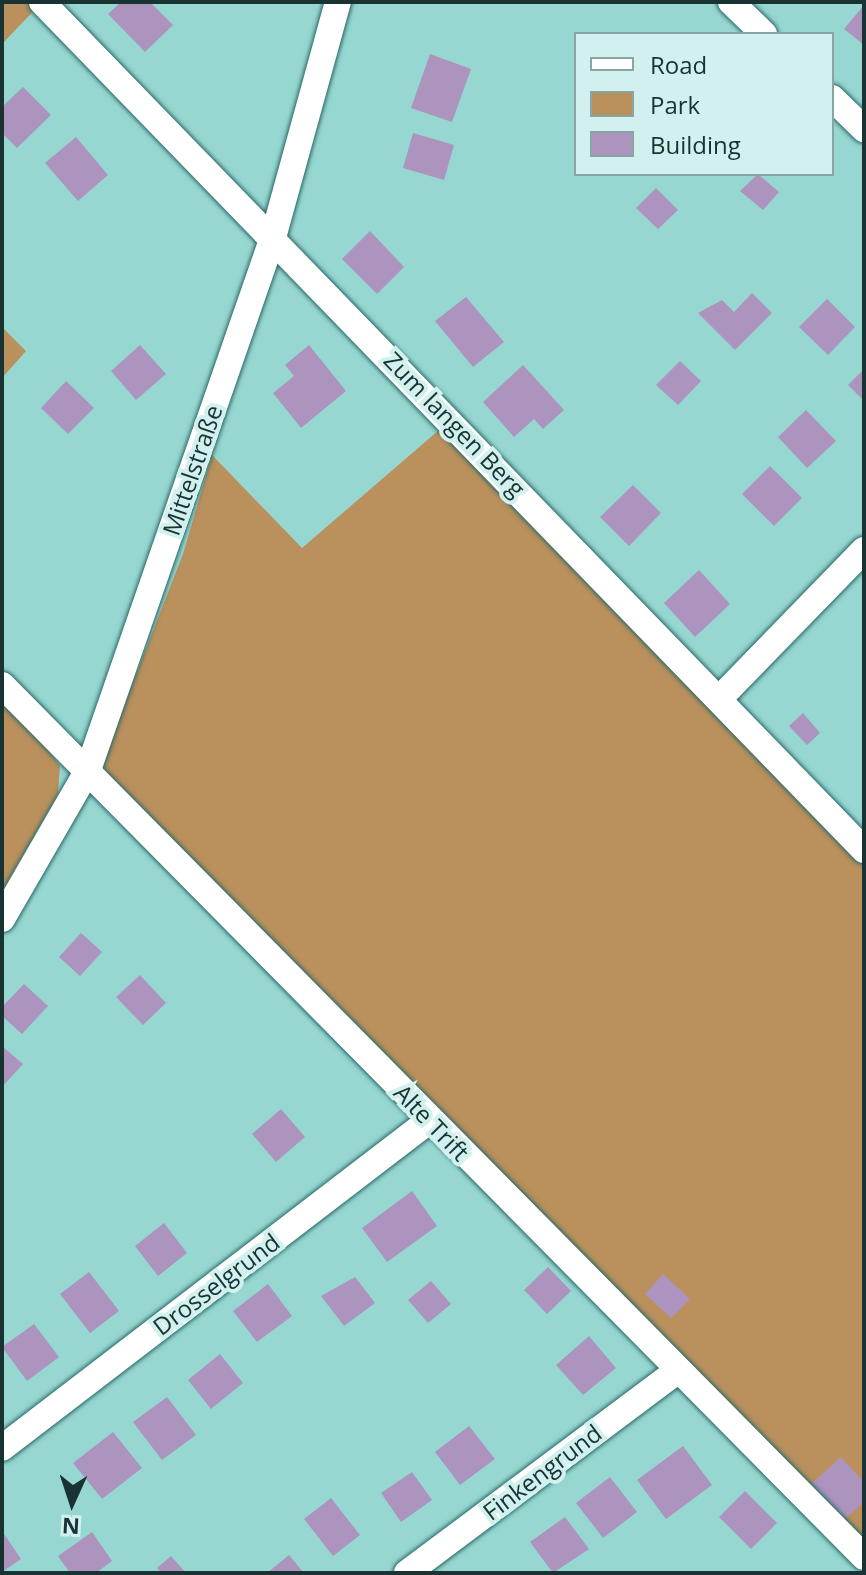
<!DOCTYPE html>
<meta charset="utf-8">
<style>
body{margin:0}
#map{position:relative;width:866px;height:1575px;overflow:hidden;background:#97d7d2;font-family:"Open Sans",sans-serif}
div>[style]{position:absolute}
.green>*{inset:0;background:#ba905d}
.building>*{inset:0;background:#ac94be}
.roads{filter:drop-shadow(0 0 2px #286865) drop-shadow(0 0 2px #286865)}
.minor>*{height:26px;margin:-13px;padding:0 13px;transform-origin:13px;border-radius:13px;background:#fff}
span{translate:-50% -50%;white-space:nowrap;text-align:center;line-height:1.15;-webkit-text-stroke:8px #d2f1ee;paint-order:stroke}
.street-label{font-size:24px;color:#193332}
.frame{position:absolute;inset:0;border:4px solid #193332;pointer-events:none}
.legend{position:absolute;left:574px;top:32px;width:260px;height:144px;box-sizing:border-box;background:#d2f1ee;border:2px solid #88a5a3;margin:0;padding:10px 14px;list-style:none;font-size:24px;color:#193332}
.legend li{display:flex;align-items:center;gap:16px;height:40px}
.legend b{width:40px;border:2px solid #88a5a3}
.north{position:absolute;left:32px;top:1463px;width:80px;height:80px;-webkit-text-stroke:6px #d2f1ee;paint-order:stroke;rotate:183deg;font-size:22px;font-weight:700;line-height:32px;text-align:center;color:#193332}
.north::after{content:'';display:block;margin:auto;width:28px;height:36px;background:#193332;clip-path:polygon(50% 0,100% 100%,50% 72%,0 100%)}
</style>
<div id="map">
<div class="green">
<i style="clip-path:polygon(2px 2px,42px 2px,2px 44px)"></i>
<i style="clip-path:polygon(2px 327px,26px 351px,2px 378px)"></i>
<i style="clip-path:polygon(446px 424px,864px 850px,864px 1557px,112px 783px,102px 762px,183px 554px,212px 455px,302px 548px)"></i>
<i style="clip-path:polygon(2px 688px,60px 766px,58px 794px,2px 892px)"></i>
</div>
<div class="building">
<i style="clip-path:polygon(121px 2px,150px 2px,173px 25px,145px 52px,108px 14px)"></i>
<i style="clip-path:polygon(864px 5px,864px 45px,844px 29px)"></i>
<i style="clip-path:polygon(430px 54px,471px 69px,452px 122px,411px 108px)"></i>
<i style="clip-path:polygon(23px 87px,51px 115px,17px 148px,2px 133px,2px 107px)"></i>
<i style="clip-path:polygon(413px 133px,454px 145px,444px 180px,403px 168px)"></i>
<i style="clip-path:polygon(76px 137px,108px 175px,78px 201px,45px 163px)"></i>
<i style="clip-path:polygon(758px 174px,779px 192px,763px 210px,740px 191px)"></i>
<i style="clip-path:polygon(656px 188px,678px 210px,658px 229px,636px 208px)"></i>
<i style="clip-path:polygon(370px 231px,404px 267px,377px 294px,342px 259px)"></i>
<i style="clip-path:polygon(752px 293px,772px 313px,735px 350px,698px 313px,722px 300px,734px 312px)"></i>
<i style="clip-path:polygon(466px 297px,504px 342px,473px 367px,435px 321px)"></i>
<i style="clip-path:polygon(827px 299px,855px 327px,828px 355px,799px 327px)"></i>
<i style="clip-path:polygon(140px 345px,166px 374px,136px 400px,111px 371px)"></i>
<i style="clip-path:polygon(309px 345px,346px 391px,301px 428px,273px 393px,294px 376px,285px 365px)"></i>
<i style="clip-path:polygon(680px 361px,701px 381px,678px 405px,656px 385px)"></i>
<i style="clip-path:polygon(523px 365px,564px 410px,543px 429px,534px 419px,514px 437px,483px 402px)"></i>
<i style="clip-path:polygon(864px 369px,864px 401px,848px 385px)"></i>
<i style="clip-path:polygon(66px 381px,94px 408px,68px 434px,41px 408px)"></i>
<i style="clip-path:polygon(806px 410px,836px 441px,807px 468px,778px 437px)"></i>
<i style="clip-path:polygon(770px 466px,802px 498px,774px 526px,742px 494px)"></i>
<i style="clip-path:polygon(633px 485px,661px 513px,629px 546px,600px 517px)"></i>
<i style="clip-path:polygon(699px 570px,730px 604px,695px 637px,664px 603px)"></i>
<i style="clip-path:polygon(803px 713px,820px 733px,807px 745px,789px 726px)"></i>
<i style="clip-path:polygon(81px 933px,102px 952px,80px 976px,59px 957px)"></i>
<i style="clip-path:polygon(140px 975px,166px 1003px,143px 1025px,116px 997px)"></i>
<i style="clip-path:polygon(24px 984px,48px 1006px,22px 1034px,2px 1016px,2px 1007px)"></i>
<i style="clip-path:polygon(2px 1046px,23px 1064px,2px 1087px)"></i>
<i style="clip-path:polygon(281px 1109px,305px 1137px,276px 1162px,252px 1134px)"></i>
<i style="clip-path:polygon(412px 1191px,437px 1226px,387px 1262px,362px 1228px)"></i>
<i style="clip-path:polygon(164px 1223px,187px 1253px,158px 1276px,135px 1246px)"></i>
<i style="clip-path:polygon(548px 1267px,571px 1291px,547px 1314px,524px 1290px)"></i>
<i style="clip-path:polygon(89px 1272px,119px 1311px,90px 1333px,60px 1294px)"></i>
<i style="clip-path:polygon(663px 1274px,690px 1299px,671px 1318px,645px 1294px)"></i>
<i style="clip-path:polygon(355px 1277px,375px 1303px,344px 1326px,321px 1296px)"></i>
<i style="clip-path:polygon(431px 1281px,451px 1304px,428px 1323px,408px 1300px)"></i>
<i style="clip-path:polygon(268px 1284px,292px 1316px,257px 1342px,233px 1311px)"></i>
<i style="clip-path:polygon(34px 1324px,59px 1357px,27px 1381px,2px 1347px)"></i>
<i style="clip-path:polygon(589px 1336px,616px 1368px,583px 1395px,556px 1365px)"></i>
<i style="clip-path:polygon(220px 1354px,243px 1383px,211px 1409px,188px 1380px)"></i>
<i style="clip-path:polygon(167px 1397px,196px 1435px,162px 1460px,133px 1422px)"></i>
<i style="clip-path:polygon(469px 1426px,495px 1459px,460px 1485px,435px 1452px)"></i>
<i style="clip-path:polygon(113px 1432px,142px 1468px,102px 1499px,73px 1463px)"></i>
<i style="clip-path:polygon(683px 1446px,712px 1485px,666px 1519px,637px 1480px)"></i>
<i style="clip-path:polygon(841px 1457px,864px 1482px,864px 1502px,844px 1520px,811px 1484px)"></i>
<i style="clip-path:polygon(412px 1472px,432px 1500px,401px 1522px,381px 1493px)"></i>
<i style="clip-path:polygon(610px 1477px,637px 1512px,603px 1538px,576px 1503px)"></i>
<i style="clip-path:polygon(745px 1491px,777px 1523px,751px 1549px,719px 1517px)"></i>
<i style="clip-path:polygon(331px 1498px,360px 1535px,333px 1556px,304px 1519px)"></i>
<i style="clip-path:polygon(565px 1517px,589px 1549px,553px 1573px,530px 1542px)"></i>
<i style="clip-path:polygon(2px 1531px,21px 1559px,2px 1572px)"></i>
<i style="clip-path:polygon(92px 1532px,112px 1561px,96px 1573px,70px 1573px,58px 1556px)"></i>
<i style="clip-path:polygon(289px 1555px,304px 1573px,267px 1573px)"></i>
<i style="clip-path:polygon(171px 1556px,186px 1573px,161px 1573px,157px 1568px)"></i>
</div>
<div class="roads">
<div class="minor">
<i style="left:42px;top:2px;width:1181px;rotate:45.89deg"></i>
<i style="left:731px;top:2px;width:46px;rotate:44.1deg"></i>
<i style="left:832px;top:98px;width:45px;rotate:44.1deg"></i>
<i style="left:2px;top:685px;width:1226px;rotate:45.33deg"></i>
<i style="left:719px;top:699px;width:208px;rotate:-45.8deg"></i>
<i style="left:2px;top:919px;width:172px;rotate:-60deg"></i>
<i style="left:88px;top:770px;width:567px;rotate:-70.86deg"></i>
<i style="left:274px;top:234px;width:241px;rotate:-74.6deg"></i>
<i style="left:2px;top:1448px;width:539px;rotate:-37.46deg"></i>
<i style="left:407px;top:1573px;width:336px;rotate:-36.8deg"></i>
</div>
</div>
<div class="street-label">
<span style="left:455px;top:424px;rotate:46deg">Zum langen Berg</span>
<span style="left:192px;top:470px;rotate:-71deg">Mittelstraße</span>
<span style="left:432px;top:1122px;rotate:46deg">Alte Trift</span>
<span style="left:216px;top:1284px;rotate:-37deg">Drosselgrund</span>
<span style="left:542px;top:1472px;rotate:-37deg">Finkengrund</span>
</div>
<div class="frame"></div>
<ul class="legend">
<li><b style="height:10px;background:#fff"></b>Road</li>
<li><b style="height:22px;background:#ba905d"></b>Park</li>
<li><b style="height:22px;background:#ac94be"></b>Building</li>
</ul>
<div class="north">N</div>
</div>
